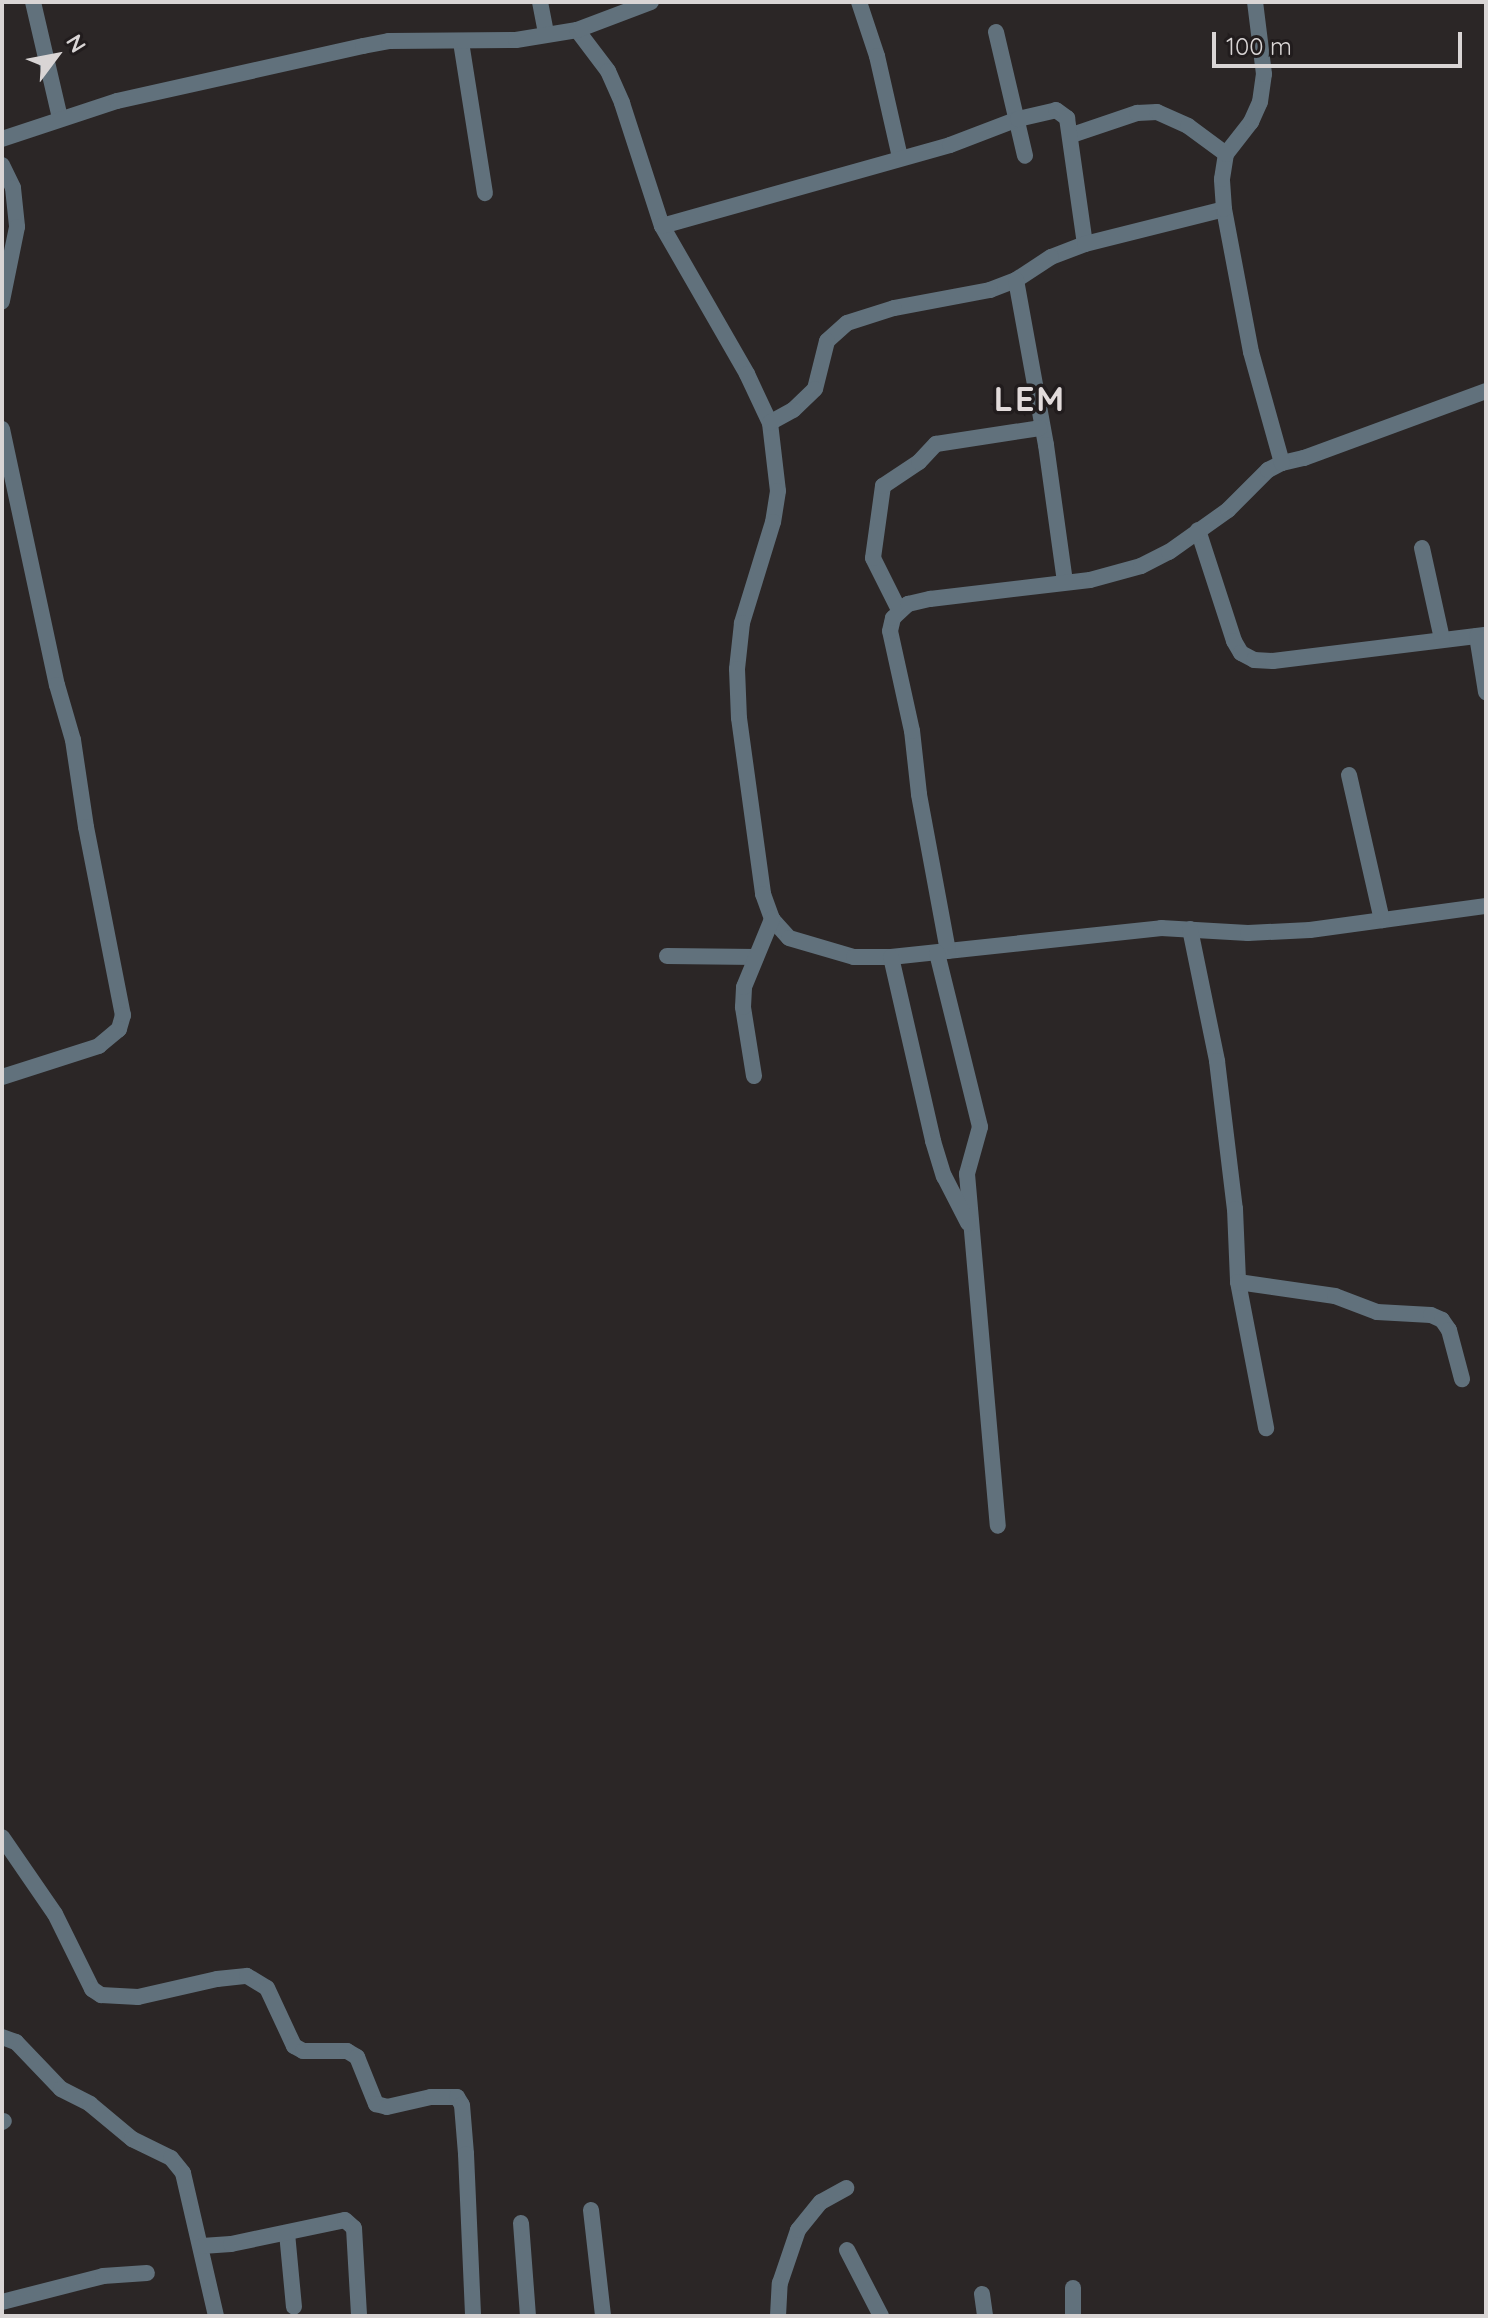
<!DOCTYPE html>
<style>
body{margin:0}
#map{position:relative;width:1488px;height:2318px;overflow:hidden;background:#2b2626;font-family:Quicksand,sans-serif}
div>[style]{position:absolute}
.street>*{height:16px;margin:-8px;padding:0 8px;transform-origin:8px;border-radius:8px;background:#61717c}
span{translate:-50% -50%;white-space:nowrap;text-align:center;line-height:1.15;-webkit-text-stroke:7px #211c1d;paint-order:stroke}
.district-label{font-size:34px;color:#e2dbdb;font-weight:700;letter-spacing:2px}
.frame{position:absolute;inset:0;border:4px solid #d9d5d5;pointer-events:none}
.north{position:absolute;left:16px;top:16px;width:80px;height:80px;-webkit-text-stroke:6px #211c1d;paint-order:stroke;rotate:58deg;font-size:22px;font-weight:700;line-height:32px;text-align:center;color:#d9d5d5}
.north::after{content:'';display:block;margin:auto;width:28px;height:36px;background:#d9d5d5;clip-path:polygon(50% 0,100% 100%,50% 72%,0 100%)}
.scale{position:absolute;left:1212px;top:32px;width:250px;height:36px;box-sizing:border-box;border:4px solid #d9d5d5;border-top:0;padding-left:10px;font-size:24px;line-height:28px;white-space:nowrap;color:#d9d5d5;-webkit-text-stroke:6px #211c1d;paint-order:stroke}
</style>
<div id="map">
<div class="street">
<i style="left:33px;top:2px;width:119px;rotate:76.9deg"></i>
<i style="left:540px;top:2px;width:33px;rotate:79deg"></i>
<i style="left:859px;top:2px;width:57px;rotate:71.6deg"></i>
<i style="left:877px;top:56px;width:104px;rotate:77.2deg"></i>
<i style="left:577px;top:30px;width:51px;rotate:52.9deg"></i>
<i style="left:608px;top:71px;width:35px;rotate:66deg"></i>
<i style="left:622px;top:103px;width:129px;rotate:72deg"></i>
<i style="left:662px;top:226px;width:171px;rotate:60.1deg"></i>
<i style="left:747px;top:374px;width:54px;rotate:64.9deg"></i>
<i style="left:770px;top:423px;width:68px;rotate:83.3deg"></i>
<i style="left:778px;top:491px;width:31px;rotate:99deg"></i>
<i style="left:773px;top:522px;width:106px;rotate:107.1deg"></i>
<i style="left:742px;top:623px;width:46px;rotate:96.2deg"></i>
<i style="left:737px;top:669px;width:49px;rotate:87.7deg"></i>
<i style="left:739px;top:718px;width:178px;rotate:82.2deg"></i>
<i style="left:763px;top:894px;width:27px;rotate:70deg"></i>
<i style="left:772px;top:919px;width:25px;rotate:48deg"></i>
<i style="left:789px;top:938px;width:68px;rotate:16.3deg"></i>
<i style="left:854px;top:957px;width:37px"></i>
<i style="left:891px;top:957px;width:272px;rotate:-6.1deg"></i>
<i style="left:1161px;top:928px;width:87px;rotate:3.3deg"></i>
<i style="left:1248px;top:933px;width:62px;rotate:-2.8deg"></i>
<i style="left:1310px;top:930px;width:178px;rotate:-7.8deg"></i>
<i style="left:996px;top:32px;width:127px;rotate:76.8deg"></i>
<i style="left:461px;top:42px;width:153px;rotate:81deg"></i>
<i style="left:1072px;top:135px;width:69px;rotate:-18.7deg"></i>
<i style="left:1137px;top:113px;width:20px;rotate:-3deg"></i>
<i style="left:1157px;top:112px;width:34px;rotate:24deg"></i>
<i style="left:1188px;top:126px;width:47px;rotate:36.4deg"></i>
<i style="left:2px;top:139px;width:121px;rotate:-18.3deg"></i>
<i style="left:117px;top:101px;width:252px;rotate:-12.6deg"></i>
<i style="left:363px;top:46px;width:26px;rotate:-11deg"></i>
<i style="left:389px;top:41px;width:127px;rotate:-0.5deg"></i>
<i style="left:516px;top:40px;width:62px;rotate:-9.3deg"></i>
<i style="left:577px;top:30px;width:79px;rotate:-20.7deg"></i>
<i style="left:2px;top:165px;width:25px;rotate:64deg"></i>
<i style="left:13px;top:188px;width:39px;rotate:84deg"></i>
<i style="left:17px;top:227px;width:76px;rotate:101.5deg"></i>
<i style="left:662px;top:226px;width:299px;rotate:-15.7deg"></i>
<i style="left:950px;top:145px;width:73px;rotate:-20.9deg"></i>
<i style="left:1018px;top:119px;width:39px;rotate:-13deg"></i>
<i style="left:1056px;top:110px;width:14px;rotate:36deg"></i>
<i style="left:1067px;top:118px;width:127px;rotate:81.9deg"></i>
<i style="left:1085px;top:244px;width:36px;rotate:159deg"></i>
<i style="left:1051px;top:257px;width:42px;rotate:146.7deg"></i>
<i style="left:1016px;top:280px;width:28px;rotate:159deg"></i>
<i style="left:990px;top:290px;width:98px;rotate:169.4deg"></i>
<i style="left:894px;top:308px;width:49px;rotate:162.3deg"></i>
<i style="left:847px;top:323px;width:27px;rotate:138deg"></i>
<i style="left:827px;top:341px;width:49px;rotate:104deg"></i>
<i style="left:815px;top:389px;width:30px;rotate:136deg"></i>
<i style="left:793px;top:410px;width:26px;rotate:151deg"></i>
<i style="left:1085px;top:244px;width:143px;rotate:-14.1deg"></i>
<i style="left:1016px;top:280px;width:168px;rotate:79.7deg"></i>
<i style="left:1046px;top:445px;width:138px;rotate:82.1deg"></i>
<i style="left:2px;top:429px;width:262px;rotate:77.9deg"></i>
<i style="left:57px;top:685px;width:57px;rotate:73.8deg"></i>
<i style="left:73px;top:740px;width:88px;rotate:81.5deg"></i>
<i style="left:86px;top:827px;width:192px;rotate:78.9deg"></i>
<i style="left:123px;top:1015px;width:15px;rotate:106deg"></i>
<i style="left:119px;top:1029px;width:26px;rotate:140deg"></i>
<i style="left:99px;top:1046px;width:102px;rotate:162.3deg"></i>
<i style="left:1282px;top:463px;width:23px;rotate:-13deg"></i>
<i style="left:1304px;top:458px;width:194px;rotate:-20.2deg"></i>
<i style="left:1198px;top:530px;width:117px;rotate:72deg"></i>
<i style="left:1234px;top:641px;width:14px;rotate:60deg"></i>
<i style="left:1241px;top:653px;width:15px;rotate:28deg"></i>
<i style="left:1254px;top:660px;width:19px;rotate:3deg"></i>
<i style="left:1273px;top:661px;width:215px;rotate:-7deg"></i>
<i style="left:1422px;top:548px;width:93px;rotate:77.6deg"></i>
<i style="left:899px;top:610px;width:58px;rotate:-116.6deg"></i>
<i style="left:873px;top:558px;width:73px;rotate:-82.1deg"></i>
<i style="left:883px;top:486px;width:43px;rotate:-33.7deg"></i>
<i style="left:919px;top:462px;width:25px;rotate:-47deg"></i>
<i style="left:936px;top:444px;width:105px;rotate:-8.7deg"></i>
<i style="left:1477px;top:636px;width:57px;rotate:80.9deg"></i>
<i style="left:1349px;top:775px;width:149px;rotate:77.2deg"></i>
<i style="left:1190px;top:929px;width:135px;rotate:78.4deg"></i>
<i style="left:1217px;top:1061px;width:149px;rotate:83.1deg"></i>
<i style="left:1235px;top:1209px;width:73px;rotate:87.6deg"></i>
<i style="left:1238px;top:1282px;width:149px;rotate:79.1deg"></i>
<i style="left:948px;top:951px;width:160px;rotate:-100.5deg"></i>
<i style="left:919px;top:794px;width:63px;rotate:-96.3deg"></i>
<i style="left:912px;top:731px;width:102px;rotate:-102.4deg"></i>
<i style="left:890px;top:631px;width:13px;rotate:-77deg"></i>
<i style="left:893px;top:618px;width:21px;rotate:-43deg"></i>
<i style="left:908px;top:604px;width:23px;rotate:-13deg"></i>
<i style="left:930px;top:599px;width:161px;rotate:-6.8deg"></i>
<i style="left:1090px;top:580px;width:53px;rotate:-15.4deg"></i>
<i style="left:1141px;top:566px;width:31px;rotate:-27deg"></i>
<i style="left:1169px;top:552px;width:72px;rotate:-35.4deg"></i>
<i style="left:1228px;top:510px;width:57px;rotate:-45deg"></i>
<i style="left:1268px;top:470px;width:16px;rotate:-27deg"></i>
<i style="left:1282px;top:463px;width:115px;rotate:-105.6deg"></i>
<i style="left:1251px;top:352px;width:146px;rotate:-100.7deg"></i>
<i style="left:1224px;top:209px;width:30px;rotate:-94deg"></i>
<i style="left:1222px;top:179px;width:25px;rotate:-81deg"></i>
<i style="left:1226px;top:154px;width:41px;rotate:-52deg"></i>
<i style="left:1251px;top:122px;width:22px;rotate:-66deg"></i>
<i style="left:1260px;top:102px;width:28px;rotate:-82deg"></i>
<i style="left:1264px;top:74px;width:73px;rotate:-97.1deg"></i>
<i style="left:937px;top:953px;width:179px;rotate:76.1deg"></i>
<i style="left:980px;top:1127px;width:49px;rotate:105.5deg"></i>
<i style="left:967px;top:1174px;width:353px;rotate:85deg"></i>
<i style="left:667px;top:956px;width:89px;rotate:0.6deg"></i>
<i style="left:891px;top:957px;width:189px;rotate:77.1deg"></i>
<i style="left:933px;top:1141px;width:37px;rotate:73deg"></i>
<i style="left:944px;top:1176px;width:53px;rotate:62.9deg"></i>
<i style="left:754px;top:1076px;width:70px;rotate:-99.1deg"></i>
<i style="left:743px;top:1007px;width:20px;rotate:-87deg"></i>
<i style="left:744px;top:987px;width:74px;rotate:-67.6deg"></i>
<i style="left:1238px;top:1282px;width:98px;rotate:8.2deg"></i>
<i style="left:1335px;top:1296px;width:45px;rotate:20.9deg"></i>
<i style="left:1377px;top:1312px;width:54px;rotate:3.2deg"></i>
<i style="left:1431px;top:1315px;width:12px;rotate:24deg"></i>
<i style="left:1442px;top:1320px;width:12px;rotate:55deg"></i>
<i style="left:1449px;top:1330px;width:51px;rotate:75.1deg"></i>
<i style="left:2px;top:1837px;width:93px;rotate:55.5deg"></i>
<i style="left:55px;top:1914px;width:84px;rotate:63.7deg"></i>
<i style="left:92px;top:1989px;width:11px;rotate:34deg"></i>
<i style="left:101px;top:1995px;width:37px;rotate:3deg"></i>
<i style="left:138px;top:1997px;width:81px;rotate:-12.8deg"></i>
<i style="left:217px;top:1979px;width:30px;rotate:-6deg"></i>
<i style="left:247px;top:1976px;width:23px;rotate:31deg"></i>
<i style="left:267px;top:1988px;width:64px;rotate:65deg"></i>
<i style="left:294px;top:2046px;width:10px;rotate:29deg"></i>
<i style="left:303px;top:2051px;width:44px"></i>
<i style="left:347px;top:2051px;width:12px;rotate:31deg"></i>
<i style="left:357px;top:2057px;width:51px;rotate:68deg"></i>
<i style="left:376px;top:2104px;width:11px;rotate:15deg"></i>
<i style="left:387px;top:2107px;width:45px;rotate:-12.8deg"></i>
<i style="left:431px;top:2097px;width:26px"></i>
<i style="left:457px;top:2097px;width:9px;rotate:58deg"></i>
<i style="left:462px;top:2105px;width:49px;rotate:85.3deg"></i>
<i style="left:466px;top:2154px;width:162px;rotate:87.5deg"></i>
<i style="left:2px;top:2037px;width:15px;rotate:20deg"></i>
<i style="left:16px;top:2042px;width:65px;rotate:46.2deg"></i>
<i style="left:61px;top:2089px;width:33px;rotate:27deg"></i>
<i style="left:90px;top:2104px;width:55px;rotate:39.8deg"></i>
<i style="left:132px;top:2139px;width:43px;rotate:26deg"></i>
<i style="left:171px;top:2158px;width:19px;rotate:51deg"></i>
<i style="left:183px;top:2173px;width:147px;rotate:77deg"></i>
<i style="left:2px;top:2122px;width:2px;rotate:-27deg"></i>
<i style="left:591px;top:2210px;width:107px;rotate:83.5deg"></i>
<i style="left:521px;top:2223px;width:93px;rotate:85.7deg"></i>
<i style="left:287px;top:2233px;width:74px;rotate:84.6deg"></i>
<i style="left:202px;top:2246px;width:29px;rotate:-4deg"></i>
<i style="left:231px;top:2244px;width:116px;rotate:-11.9deg"></i>
<i style="left:345px;top:2220px;width:12px;rotate:42deg"></i>
<i style="left:354px;top:2228px;width:88px;rotate:86.7deg"></i>
<i style="left:847px;top:2250px;width:74px;rotate:62.7deg"></i>
<i style="left:982px;top:2294px;width:22px;rotate:82deg"></i>
<i style="left:2px;top:2302px;width:104px;rotate:-14.4deg"></i>
<i style="left:103px;top:2276px;width:44px;rotate:-3.9deg"></i>
<i style="left:778px;top:2316px;width:33px;rotate:-87deg"></i>
<i style="left:780px;top:2283px;width:56px;rotate:-71.2deg"></i>
<i style="left:798px;top:2230px;width:36px;rotate:-51deg"></i>
<i style="left:821px;top:2202px;width:29px;rotate:-29deg"></i>
<i style="left:1073px;top:2316px;width:28px;rotate:-90deg"></i>
</div>
<div class="district-label">
<span style="left:1030px;top:399px">LEM</span>
</div>
<div class="frame"></div>
<div class="north">N</div>
<div class="scale">100 m</div>
</div>
